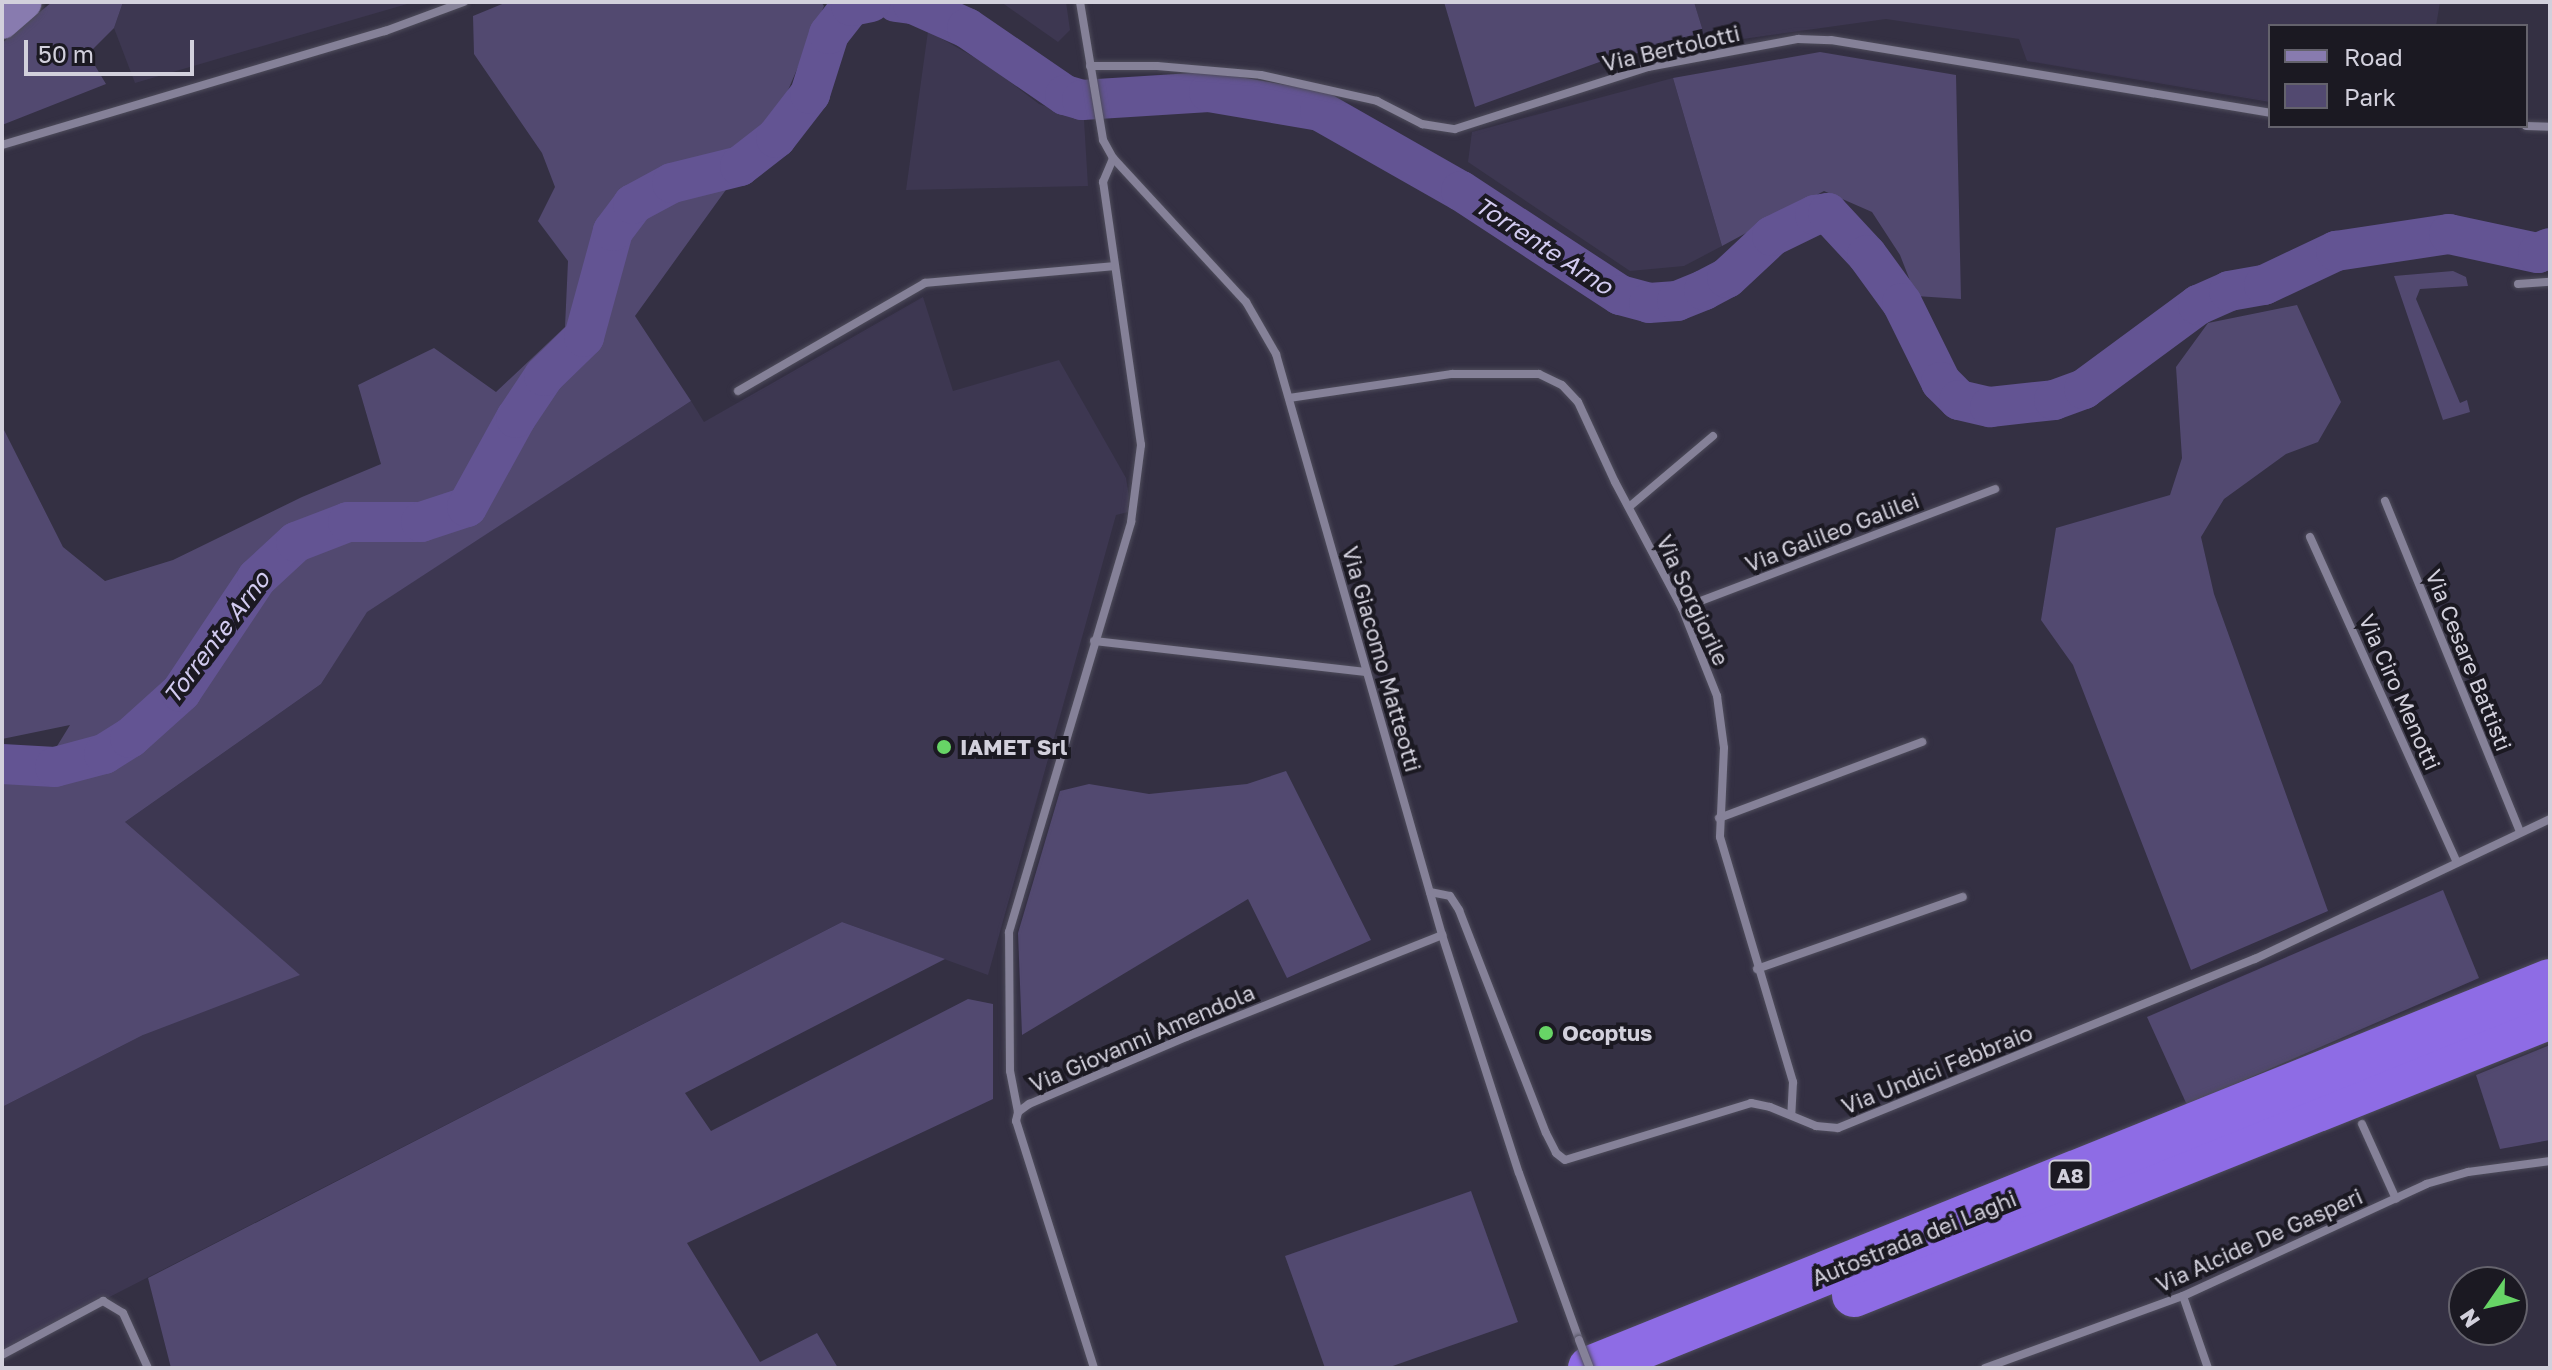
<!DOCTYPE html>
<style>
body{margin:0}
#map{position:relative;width:2552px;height:1370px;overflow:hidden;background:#343043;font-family:"Golos Text",sans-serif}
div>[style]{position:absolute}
.built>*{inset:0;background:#3d3751}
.green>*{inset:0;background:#524970}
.river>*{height:40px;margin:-20px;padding:0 20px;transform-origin:20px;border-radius:20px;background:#635493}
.roads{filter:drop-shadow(0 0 2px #4e4c5b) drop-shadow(0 0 2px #4e4c5b)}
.street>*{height:8px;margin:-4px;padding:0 4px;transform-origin:4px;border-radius:4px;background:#858198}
.secondary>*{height:34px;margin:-17px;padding:0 17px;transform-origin:17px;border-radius:17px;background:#887baf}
.highway>*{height:44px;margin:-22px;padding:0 22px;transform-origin:22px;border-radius:22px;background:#8e6ce5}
.bridges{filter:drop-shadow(0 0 2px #4e4c5b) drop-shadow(0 0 2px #4e4c5b)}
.street-bridge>*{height:8px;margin:-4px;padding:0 4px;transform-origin:4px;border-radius:4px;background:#858198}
.dots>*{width:22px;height:22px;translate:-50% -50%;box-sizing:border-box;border:4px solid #1b1922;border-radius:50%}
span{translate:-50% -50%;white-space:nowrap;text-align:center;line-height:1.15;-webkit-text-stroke:8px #1b1922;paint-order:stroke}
.shield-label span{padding:2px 6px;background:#1b1922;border:2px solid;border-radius:6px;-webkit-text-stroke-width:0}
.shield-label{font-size:20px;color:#d2d0dc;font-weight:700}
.street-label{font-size:22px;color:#d2d0dc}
.poi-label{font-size:22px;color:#d2d0dc;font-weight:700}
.left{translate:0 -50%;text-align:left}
.water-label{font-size:24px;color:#d2cbf0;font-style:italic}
.frame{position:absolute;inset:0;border:4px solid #d2d0dc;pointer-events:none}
.legend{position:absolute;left:2268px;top:24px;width:260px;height:104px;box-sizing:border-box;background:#1b1922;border:2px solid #64626c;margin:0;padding:10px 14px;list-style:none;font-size:24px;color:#d2d0dc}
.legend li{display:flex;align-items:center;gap:16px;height:40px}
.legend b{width:40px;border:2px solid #64626c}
.north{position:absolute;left:2448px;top:1266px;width:80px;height:80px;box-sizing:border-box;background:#1b1922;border:2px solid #64626c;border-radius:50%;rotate:236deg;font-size:22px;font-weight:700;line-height:32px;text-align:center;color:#d2d0dc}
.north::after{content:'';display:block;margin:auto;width:28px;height:36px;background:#67d466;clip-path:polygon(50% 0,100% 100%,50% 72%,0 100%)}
.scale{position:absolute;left:24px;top:40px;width:170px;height:36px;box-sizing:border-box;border:4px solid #d2d0dc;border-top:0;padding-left:10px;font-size:24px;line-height:28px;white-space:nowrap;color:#d2d0dc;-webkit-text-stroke:6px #1b1922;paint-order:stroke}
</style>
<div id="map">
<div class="built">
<i style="clip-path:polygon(123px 2px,414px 2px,135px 83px,114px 28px)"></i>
<i style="clip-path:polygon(1001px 2px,1066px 2px,1070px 30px,1058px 42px)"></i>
<i style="clip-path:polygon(1694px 2px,2440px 2px,2436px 26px,2270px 26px,2270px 102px,2027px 61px,2019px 39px,1886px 19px,1707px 44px)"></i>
<i style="clip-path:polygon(928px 31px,988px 65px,1039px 104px,1084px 120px,1088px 186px,906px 190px)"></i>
<i style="clip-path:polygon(1673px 78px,1722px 246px,1684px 266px,1630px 271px,1468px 162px,1472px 132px)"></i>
<i style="clip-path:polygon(923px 297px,953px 391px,1059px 360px,1126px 478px,1129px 497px,1128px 512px,1116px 515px,988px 975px,842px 922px,2px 1352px,2px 1107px,143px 1035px,125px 822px,321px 684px,366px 612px,691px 401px,704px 422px)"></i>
</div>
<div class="green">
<i style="clip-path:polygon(52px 2px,123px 2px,114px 28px,88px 54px,106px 84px,2px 125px,2px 43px)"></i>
<i style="clip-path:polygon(507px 2px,821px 2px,824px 6px,774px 123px,635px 316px,691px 401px,367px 612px,321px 684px,125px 822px,300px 975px,143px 1035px,2px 1107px,2px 780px,35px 782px,70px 725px,2px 739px,2px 426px,63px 547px,105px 581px,173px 560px,302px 497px,381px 464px,358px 385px,434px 348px,496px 392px,565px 327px,568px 261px,538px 221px,555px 187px,542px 153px,474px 54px,473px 16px)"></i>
<i style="clip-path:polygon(1444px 2px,1694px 2px,1707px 44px,1616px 56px,1475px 107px)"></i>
<i style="clip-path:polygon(1820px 52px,1956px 75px,1961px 299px,1916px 296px,1900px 255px,1872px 212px,1824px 191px,1722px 246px,1673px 78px)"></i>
<i style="clip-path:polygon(2453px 271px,2466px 277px,2468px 286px,2420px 289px,2416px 299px,2460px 403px,2467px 400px,2470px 412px,2443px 420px,2394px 276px)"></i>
<i style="clip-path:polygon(2297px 305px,2341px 402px,2318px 442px,2286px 454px,2224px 499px,2201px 537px,2214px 594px,2328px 911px,2191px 970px,2073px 665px,2041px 620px,2056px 528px,2170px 495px,2182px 458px,2176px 367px,2208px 323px)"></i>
<i style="clip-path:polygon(1286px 771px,1371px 940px,1287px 978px,1248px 899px,1022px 1035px,1018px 933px,1060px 791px,1089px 784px,1149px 794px,1247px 784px)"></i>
<i style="clip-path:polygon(2443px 890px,2479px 978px,2187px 1105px,2147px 1017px)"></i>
<i style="clip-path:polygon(842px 922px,945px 959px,685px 1093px,711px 1131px,968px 999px,993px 1004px,993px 1099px,687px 1243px,760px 1362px,817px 1333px,838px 1368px,171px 1368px,148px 1278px)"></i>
<i style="clip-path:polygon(2550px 1045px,2550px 1140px,2500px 1149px,2476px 1075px)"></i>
<i style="clip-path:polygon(1471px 1191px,1518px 1322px,1387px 1368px,1325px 1368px,1285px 1256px)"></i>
</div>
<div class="river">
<i style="left:896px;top:2px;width:17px;rotate:7deg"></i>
<i style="left:913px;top:4px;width:59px;rotate:24deg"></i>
<i style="left:967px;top:28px;width:119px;rotate:34.4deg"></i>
<i style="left:1065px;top:95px;width:18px;rotate:16deg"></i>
<i style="left:1082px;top:100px;width:127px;rotate:-3.6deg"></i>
<i style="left:1209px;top:92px;width:113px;rotate:9.7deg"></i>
<i style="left:1320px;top:111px;width:162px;rotate:29.6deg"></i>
<i style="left:1461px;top:191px;width:190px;rotate:33.2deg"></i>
<i style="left:1620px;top:295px;width:30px;rotate:15deg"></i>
<i style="left:1649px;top:303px;width:28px;rotate:-4deg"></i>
<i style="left:1677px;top:301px;width:29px;rotate:-22deg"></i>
<i style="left:1704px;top:290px;width:26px;rotate:-28deg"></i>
<i style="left:1727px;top:278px;width:62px;rotate:-43deg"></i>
<i style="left:1772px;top:236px;width:48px;rotate:-26deg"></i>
<i style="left:1815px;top:215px;width:13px;rotate:-9deg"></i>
<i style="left:1828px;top:213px;width:57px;rotate:47.1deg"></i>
<i style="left:1867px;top:255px;width:59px;rotate:53.9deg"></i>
<i style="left:1902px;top:303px;width:88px;rotate:63.7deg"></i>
<i style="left:1941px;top:382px;width:25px;rotate:45deg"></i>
<i style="left:1959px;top:400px;width:32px;rotate:13deg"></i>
<i style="left:1990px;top:407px;width:64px;rotate:-6.2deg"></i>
<i style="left:2054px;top:400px;width:32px;rotate:-20deg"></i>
<i style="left:2084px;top:389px;width:142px;rotate:-36.4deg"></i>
<i style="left:2198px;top:305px;width:34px;rotate:-24deg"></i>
<i style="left:2229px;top:291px;width:36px;rotate:-10deg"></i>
<i style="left:2264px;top:285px;width:80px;rotate:-25.3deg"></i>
<i style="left:2336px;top:251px;width:114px;rotate:-8.6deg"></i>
<i style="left:2449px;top:234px;width:91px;rotate:12.1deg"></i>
<i style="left:2538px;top:253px;width:13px;rotate:-23deg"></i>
<i style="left:2px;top:764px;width:53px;rotate:3.2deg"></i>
<i style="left:55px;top:767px;width:51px;rotate:-14.9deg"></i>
<i style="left:104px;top:754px;width:31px;rotate:-32deg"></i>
<i style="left:130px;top:738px;width:69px;rotate:-42deg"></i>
<i style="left:181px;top:692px;width:137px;rotate:-56.3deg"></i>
<i style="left:257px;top:578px;width:53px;rotate:-42.7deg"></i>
<i style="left:296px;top:542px;width:56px;rotate:-21deg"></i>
<i style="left:348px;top:522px;width:73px"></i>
<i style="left:421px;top:522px;width:48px;rotate:-18.1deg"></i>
<i style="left:467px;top:507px;width:102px;rotate:-61.2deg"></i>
<i style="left:516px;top:418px;width:50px;rotate:-56.3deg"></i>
<i style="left:544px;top:376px;width:56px;rotate:-44.3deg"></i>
<i style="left:584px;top:337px;width:110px;rotate:-74.7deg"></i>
<i style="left:613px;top:231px;width:34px;rotate:-53deg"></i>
<i style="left:633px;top:204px;width:44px;rotate:-28.3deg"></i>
<i style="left:672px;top:183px;width:70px;rotate:-14deg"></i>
<i style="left:740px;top:166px;width:46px;rotate:-37.9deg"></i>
<i style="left:776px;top:138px;width:56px;rotate:-52.3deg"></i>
<i style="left:810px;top:94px;width:63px;rotate:-72.4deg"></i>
<i style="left:829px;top:34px;width:36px;rotate:-52deg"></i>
<i style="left:851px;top:6px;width:20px;rotate:-11deg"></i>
</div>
<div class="roads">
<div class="street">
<i style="left:1080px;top:2px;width:140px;rotate:80.5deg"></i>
<i style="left:1103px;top:140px;width:21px;rotate:61deg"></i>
<i style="left:1113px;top:158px;width:196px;rotate:47.3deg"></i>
<i style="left:1246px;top:302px;width:60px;rotate:60deg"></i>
<i style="left:1276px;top:354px;width:604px;rotate:74.05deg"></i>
<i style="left:1442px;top:935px;width:250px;rotate:72.1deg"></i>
<i style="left:1519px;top:1173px;width:177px;rotate:70.2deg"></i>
<i style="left:1090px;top:66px;width:67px"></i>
<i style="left:1157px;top:66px;width:104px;rotate:4.9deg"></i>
<i style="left:1261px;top:75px;width:119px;rotate:12.6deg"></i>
<i style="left:1377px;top:101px;width:51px;rotate:27.1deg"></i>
<i style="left:1422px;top:124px;width:33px;rotate:9deg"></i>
<i style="left:1455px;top:129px;width:203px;rotate:-17.8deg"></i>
<i style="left:1648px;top:67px;width:153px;rotate:-10.6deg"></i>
<i style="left:1798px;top:39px;width:33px;rotate:2deg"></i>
<i style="left:1831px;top:40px;width:445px;rotate:9.4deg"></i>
<i style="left:2526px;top:126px;width:24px;rotate:2deg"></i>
<i style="left:2px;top:145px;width:400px;rotate:-16.6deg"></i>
<i style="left:385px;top:31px;width:84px;rotate:-20.2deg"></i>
<i style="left:2518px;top:284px;width:32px;rotate:-4deg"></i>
<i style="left:738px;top:391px;width:216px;rotate:-30deg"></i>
<i style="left:925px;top:283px;width:190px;rotate:-5.1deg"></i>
<i style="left:1289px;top:398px;width:165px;rotate:-8.4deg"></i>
<i style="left:1452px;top:374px;width:87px"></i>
<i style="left:1539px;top:374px;width:25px;rotate:26deg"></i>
<i style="left:1562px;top:385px;width:23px;rotate:47deg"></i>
<i style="left:1578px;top:402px;width:88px;rotate:65.2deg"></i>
<i style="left:1615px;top:482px;width:143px;rotate:62deg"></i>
<i style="left:1682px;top:608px;width:95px;rotate:68.3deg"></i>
<i style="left:1717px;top:696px;width:52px;rotate:82.3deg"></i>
<i style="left:1724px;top:748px;width:89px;rotate:92.6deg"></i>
<i style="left:1720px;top:837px;width:256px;rotate:73.4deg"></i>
<i style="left:1793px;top:1082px;width:33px;rotate:93deg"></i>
<i style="left:2385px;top:501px;width:357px;rotate:67.8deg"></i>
<i style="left:1629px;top:507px;width:110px;rotate:-40.2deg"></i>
<i style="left:2310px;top:537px;width:357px;rotate:65.7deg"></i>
<i style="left:1682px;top:608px;width:335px;rotate:-20.8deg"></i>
<i style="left:1094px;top:641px;width:274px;rotate:6.5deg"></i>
<i style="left:1719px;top:818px;width:217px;rotate:-20.5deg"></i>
<i style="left:1430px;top:892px;width:20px;rotate:11deg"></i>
<i style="left:1450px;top:896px;width:17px;rotate:57deg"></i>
<i style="left:1459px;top:910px;width:239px;rotate:68.7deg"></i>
<i style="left:1546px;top:1133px;width:22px;rotate:63deg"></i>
<i style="left:1556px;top:1153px;width:11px;rotate:38deg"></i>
<i style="left:1565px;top:1160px;width:195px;rotate:-17deg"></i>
<i style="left:1751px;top:1103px;width:19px;rotate:12deg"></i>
<i style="left:1770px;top:1107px;width:50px;rotate:22.4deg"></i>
<i style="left:1816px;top:1126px;width:22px;rotate:5deg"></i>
<i style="left:1838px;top:1128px;width:450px;rotate:-22.1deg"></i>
<i style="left:2255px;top:959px;width:327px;rotate:-25.4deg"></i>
<i style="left:1757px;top:969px;width:218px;rotate:-19.3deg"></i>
<i style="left:1018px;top:1112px;width:42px;rotate:-101deg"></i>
<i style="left:1010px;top:1071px;width:139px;rotate:-90.4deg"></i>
<i style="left:1009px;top:932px;width:428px;rotate:-73.4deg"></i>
<i style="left:1131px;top:522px;width:78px;rotate:-82.6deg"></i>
<i style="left:1141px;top:445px;width:266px;rotate:-98.2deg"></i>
<i style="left:1103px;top:182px;width:26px;rotate:-67deg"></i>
<i style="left:2362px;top:1124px;width:82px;rotate:65.6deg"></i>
<i style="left:2183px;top:1296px;width:76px;rotate:70.9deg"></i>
<i style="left:2px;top:1355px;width:115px;rotate:-28.1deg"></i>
<i style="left:103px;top:1301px;width:23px;rotate:31deg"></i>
<i style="left:123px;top:1313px;width:60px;rotate:65.6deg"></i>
<i style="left:1094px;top:1368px;width:259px;rotate:-107.5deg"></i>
<i style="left:1016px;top:1121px;width:9px;rotate:-77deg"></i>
<i style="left:1018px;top:1112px;width:14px;rotate:-36deg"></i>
<i style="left:1029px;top:1104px;width:171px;rotate:-23.1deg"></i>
<i style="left:1186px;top:1037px;width:276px;rotate:-21.7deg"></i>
<i style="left:1985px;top:1368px;width:211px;rotate:-20deg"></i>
<i style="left:2183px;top:1296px;width:268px;rotate:-24.7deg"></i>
<i style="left:2426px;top:1184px;width:44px;rotate:-15.9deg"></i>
<i style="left:2468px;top:1172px;width:83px;rotate:-7.6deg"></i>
</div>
<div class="secondary">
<i style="left:2px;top:22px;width:30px;rotate:-41deg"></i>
</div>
<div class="highway">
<i style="left:1854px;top:1295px;width:749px;rotate:-21.77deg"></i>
<i style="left:1590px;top:1368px;width:1035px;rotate:-21.96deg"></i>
</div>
</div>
<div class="bridges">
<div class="street-bridge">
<i style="left:1579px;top:1340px;width:30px;rotate:69deg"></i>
</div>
</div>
<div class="dots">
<i style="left:944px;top:747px;background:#67d466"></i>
<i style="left:1546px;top:1033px;background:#67d466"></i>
</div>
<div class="shield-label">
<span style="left:2070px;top:1175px">A8</span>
</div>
<div class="street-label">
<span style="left:1671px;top:48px;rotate:-13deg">Via Bertolotti</span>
<span style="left:1832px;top:532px;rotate:-21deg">Via Galileo Galilei</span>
<span style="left:1693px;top:600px;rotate:65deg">Via Sorgiorile</span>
<span style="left:1382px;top:659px;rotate:74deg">Via Giacomo Matteotti</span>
<span style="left:2469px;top:660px;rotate:68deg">Via Cesare Battisti</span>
<span style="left:2400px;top:692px;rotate:66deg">Via Ciro Menotti</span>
<span style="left:1142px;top:1038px;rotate:-23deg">Via Giovanni Amendola</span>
<span style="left:1937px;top:1069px;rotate:-22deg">Via Undici Febbraio</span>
<span style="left:1914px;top:1238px;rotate:-22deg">Autostrada dei Laghi</span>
<span style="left:2259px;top:1240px;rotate:-24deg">Via Alcide De Gasperi</span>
</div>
<div class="poi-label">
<span class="left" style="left:960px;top:747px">IAMET Srl</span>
<span class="left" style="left:1562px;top:1033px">Ocoptus</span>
</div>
<div class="water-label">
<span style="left:1544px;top:245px;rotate:33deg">Torrente Arno</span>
<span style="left:216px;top:637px;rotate:-53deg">Torrente Arno</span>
</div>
<div class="frame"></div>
<ul class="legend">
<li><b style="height:10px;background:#887baf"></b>Road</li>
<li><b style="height:22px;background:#524970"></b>Park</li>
</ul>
<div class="north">N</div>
<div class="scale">50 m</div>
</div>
